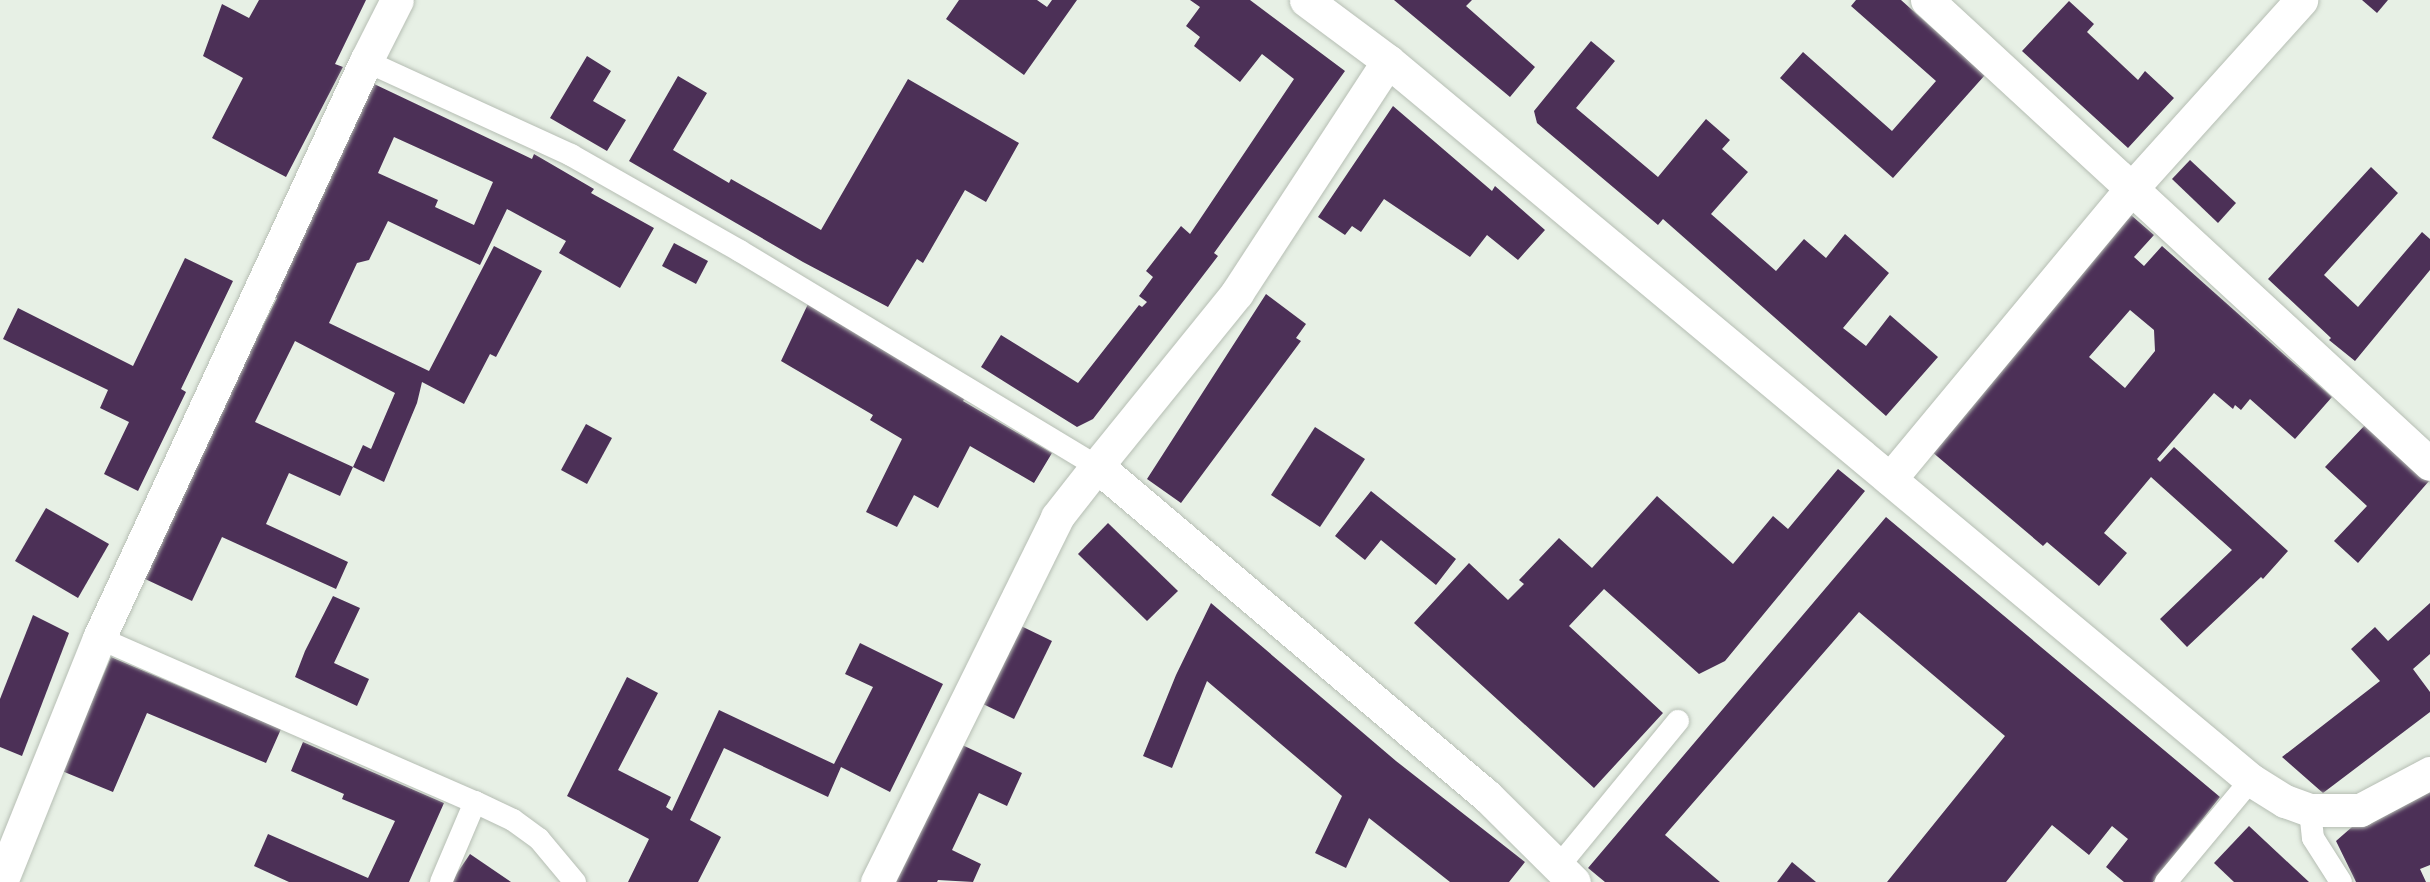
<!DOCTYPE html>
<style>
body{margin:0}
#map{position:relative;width:2430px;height:882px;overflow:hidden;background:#e7f0e5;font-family:"Noto Sans",sans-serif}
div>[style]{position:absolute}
.building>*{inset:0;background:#4c3057}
.roads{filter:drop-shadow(0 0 2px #b6beb4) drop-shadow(0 0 2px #b6beb4)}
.lane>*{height:22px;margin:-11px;padding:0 11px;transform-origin:11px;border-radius:11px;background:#fff}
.street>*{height:33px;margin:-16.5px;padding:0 16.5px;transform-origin:16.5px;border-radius:16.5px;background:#fff}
span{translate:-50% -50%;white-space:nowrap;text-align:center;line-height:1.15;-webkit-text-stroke:6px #e7f0e5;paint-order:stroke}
</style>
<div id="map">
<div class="building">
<i style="clip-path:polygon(259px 0,366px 0,335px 64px,343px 67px,286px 177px,212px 138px,243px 78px,203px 56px,222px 4px,249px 18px)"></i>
<i style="clip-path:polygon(959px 0,1037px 0,1047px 7px,1052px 0,1077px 0,1024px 75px,946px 19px)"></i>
<i style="clip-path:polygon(1190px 0,1250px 0,1345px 71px,1214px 253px,1218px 256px,1093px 419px,1077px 427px,981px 367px,1001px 335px,1078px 383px,1139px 305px,1142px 307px,1147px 302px,1139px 296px,1153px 277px,1146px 271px,1181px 226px,1190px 234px,1294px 79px,1262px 54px,1240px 82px,1194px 46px,1200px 37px,1186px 26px,1200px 7px)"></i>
<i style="clip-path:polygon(1394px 0,1472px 0,1466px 6px,1535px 67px,1510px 97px)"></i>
<i style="clip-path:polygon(1856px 0,1901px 0,1985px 75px,1893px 178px,1780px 78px,1803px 52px,1892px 131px,1936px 81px,1851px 6px)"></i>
<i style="clip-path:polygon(2362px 0,2388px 0,2377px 13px)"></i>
<i style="clip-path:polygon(2069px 1px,2094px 24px,2087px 32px,2138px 80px,2145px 71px,2174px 98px,2128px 148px,2022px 51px)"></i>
<i style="clip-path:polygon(1591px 41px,1615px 61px,1576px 108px,1658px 177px,1706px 119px,1730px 140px,1722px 149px,1748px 172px,1711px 214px,1776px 271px,1804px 239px,1826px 258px,1845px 234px,1889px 273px,1843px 328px,1866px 346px,1890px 315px,1938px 357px,1886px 416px,1663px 219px,1658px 225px,1537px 123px,1534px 111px)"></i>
<i style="clip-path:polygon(587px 56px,611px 71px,593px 101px,626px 120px,607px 151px,550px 118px)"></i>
<i style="clip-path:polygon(678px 76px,707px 93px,673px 150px,729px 183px,731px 179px,821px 230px,908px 79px,1019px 143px,986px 202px,965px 190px,923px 263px,917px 259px,888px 307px,803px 262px,629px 161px)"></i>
<i style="clip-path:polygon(evenodd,372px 83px,532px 159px,534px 154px,594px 189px,591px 193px,654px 228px,620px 288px,559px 253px,566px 241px,507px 209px,480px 265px,388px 221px,369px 260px,357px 263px,329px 323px,429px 371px,494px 246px,542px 271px,496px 357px,490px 354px,464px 404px,422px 382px,417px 403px,384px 482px,353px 467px,363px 445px,371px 449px,395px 393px,295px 341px,255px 422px,353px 467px,340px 496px,289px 473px,266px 524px,348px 562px,336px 589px,222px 537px,192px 601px,143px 578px,222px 407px,277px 298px,269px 294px,372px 83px,394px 137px,493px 182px,474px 225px,435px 207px,438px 200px,378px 173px,394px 137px)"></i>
<i style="clip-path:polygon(1393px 106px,1492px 191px,1495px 186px,1545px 230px,1518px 260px,1487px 235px,1470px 257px,1384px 199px,1361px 232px,1352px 226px,1345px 235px,1318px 217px)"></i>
<i style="clip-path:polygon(2190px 160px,2236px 203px,2218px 223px,2172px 179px)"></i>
<i style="clip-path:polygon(2371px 167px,2398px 193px,2324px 275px,2358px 307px,2422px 232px,2430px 239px,2430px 270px,2355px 361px,2329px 340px,2331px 338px,2268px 279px)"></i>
<i style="clip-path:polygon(evenodd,2131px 215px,2154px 235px,2134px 257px,2144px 266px,2162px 246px,2332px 397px,2295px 439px,2250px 399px,2241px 410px,2235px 405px,2233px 409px,2214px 393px,2157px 459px,2160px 462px,2174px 447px,2288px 551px,2263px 579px,2261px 577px,2187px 647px,2160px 619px,2232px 550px,2151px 477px,2104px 533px,2127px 553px,2099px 586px,2047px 542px,2043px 546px,1931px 451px,2131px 215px,2130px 310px,2154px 330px,2155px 351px,2125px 388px,2089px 357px,2130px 310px)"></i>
<i style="clip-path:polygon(674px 243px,708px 261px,696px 284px,662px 266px)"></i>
<i style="clip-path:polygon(185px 258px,233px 281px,181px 389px,186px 392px,138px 491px,104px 474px,129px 422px,100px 408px,108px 390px,3px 339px,18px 308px,133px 366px)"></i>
<i style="clip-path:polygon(1266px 294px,1306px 324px,1296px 338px,1301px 341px,1181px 503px,1147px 479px)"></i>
<i style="clip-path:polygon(808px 304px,965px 398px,963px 401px,1052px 453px,1034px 483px,970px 446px,938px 508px,914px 495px,897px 527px,866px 512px,902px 439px,870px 420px,873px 415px,781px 361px)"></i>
<i style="clip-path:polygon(2367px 423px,2429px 481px,2358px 563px,2334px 541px,2367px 506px,2325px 467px)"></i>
<i style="clip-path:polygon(586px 424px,612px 438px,587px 484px,561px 470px)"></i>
<i style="clip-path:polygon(1315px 427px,1365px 459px,1320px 527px,1271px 495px)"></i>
<i style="clip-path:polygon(1838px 469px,1865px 491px,1725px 661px,1699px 674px,1604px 589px,1569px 626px,1663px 713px,1594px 788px,1414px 623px,1469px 563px,1508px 600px,1524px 584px,1519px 580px,1559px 538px,1592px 568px,1657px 496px,1733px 564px,1773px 516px,1788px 529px)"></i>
<i style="clip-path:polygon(1371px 491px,1456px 559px,1436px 585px,1381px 540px,1365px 560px,1335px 536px)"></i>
<i style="clip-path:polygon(46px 508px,109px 544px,78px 598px,15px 561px)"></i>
<i style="clip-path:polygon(1886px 517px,2220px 797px,2153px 882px,2124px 882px,2106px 867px,2128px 839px,2112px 826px,2089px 855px,2052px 825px,2006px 882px,1887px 882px,2005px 736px,1859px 612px,1665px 835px,1720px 882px,1605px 882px,1588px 868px)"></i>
<i style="clip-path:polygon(1108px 523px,1178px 591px,1147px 621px,1078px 554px)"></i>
<i style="clip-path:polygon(333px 596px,360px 608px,334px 663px,369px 679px,357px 706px,295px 677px,305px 651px)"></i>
<i style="clip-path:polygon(1211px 603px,1396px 761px,1525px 862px,1509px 882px,1450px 882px,1369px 818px,1346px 868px,1315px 853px,1342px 796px,1207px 681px,1172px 768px,1143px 756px,1176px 675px)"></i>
<i style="clip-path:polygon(2430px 603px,2430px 654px,2413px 669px,2430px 692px,2430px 712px,2323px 793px,2282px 757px,2380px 681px,2351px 649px,2375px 627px,2388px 641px)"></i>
<i style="clip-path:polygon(33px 615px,69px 633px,22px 756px,0 747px,0 699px)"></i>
<i style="clip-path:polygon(1021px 626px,1052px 641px,1014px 719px,983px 704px)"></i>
<i style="clip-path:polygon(860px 643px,943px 684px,890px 792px,841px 767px,828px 797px,724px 748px,690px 820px,721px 837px,698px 882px,628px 882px,649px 839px,567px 796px,627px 677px,658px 693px,618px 770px,671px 797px,666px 807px,672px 811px,719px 710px,834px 764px,873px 687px,845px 674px)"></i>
<i style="clip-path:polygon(111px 657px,281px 729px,266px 763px,147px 713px,113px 792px,62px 771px)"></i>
<i style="clip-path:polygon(303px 742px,444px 803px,409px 882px,289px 882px,254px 866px,268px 834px,368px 878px,395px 821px,342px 799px,344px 794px,291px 771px)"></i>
<i style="clip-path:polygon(958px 743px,1022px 773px,1007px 806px,979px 793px,952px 850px,981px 864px,973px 882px,938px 880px,937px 882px,892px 882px)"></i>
<i style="clip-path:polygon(2430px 790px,2430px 865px,2420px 869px,2426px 882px,2356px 882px,2336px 841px,2352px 827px)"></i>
<i style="clip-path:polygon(2249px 826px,2309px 882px,2234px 882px,2214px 863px)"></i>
<i style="clip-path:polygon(470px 854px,511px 882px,451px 882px)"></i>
<i style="clip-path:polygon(1792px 862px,1816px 882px,1777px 882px)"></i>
</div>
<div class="roads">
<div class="lane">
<i style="left:366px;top:61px;width:226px;rotate:24.6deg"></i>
<i style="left:571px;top:155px;width:194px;rotate:29.6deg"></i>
<i style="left:740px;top:251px;width:417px;rotate:31.1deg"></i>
<i style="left:99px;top:638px;width:410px;rotate:23.6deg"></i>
<i style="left:475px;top:802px;width:87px;rotate:113deg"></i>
<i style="left:475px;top:802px;width:42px;rotate:25.3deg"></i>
<i style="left:513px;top:820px;width:32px;rotate:36deg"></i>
<i style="left:539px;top:839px;width:56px;rotate:50.1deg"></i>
<i style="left:2310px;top:810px;width:28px;rotate:84deg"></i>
<i style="left:2313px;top:838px;width:52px;rotate:57.5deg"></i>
<i style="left:1558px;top:867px;width:189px;rotate:-50.6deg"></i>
<i style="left:2166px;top:882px;width:133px;rotate:-50.2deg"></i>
</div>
<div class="street">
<i style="left:1306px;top:0;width:102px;rotate:36.6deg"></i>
<i style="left:1388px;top:61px;width:1123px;rotate:39.8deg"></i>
<i style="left:2251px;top:780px;width:40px;rotate:32deg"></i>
<i style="left:2285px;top:801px;width:27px;rotate:20deg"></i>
<i style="left:2310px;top:810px;width:50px"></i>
<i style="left:2360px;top:810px;width:79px;rotate:-27.9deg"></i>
<i style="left:1927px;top:0;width:684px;rotate:42.69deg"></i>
<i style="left:1388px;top:61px;width:277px;rotate:123.1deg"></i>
<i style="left:1237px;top:293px;width:223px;rotate:129deg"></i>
<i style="left:1097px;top:466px;width:511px;rotate:40.24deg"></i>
<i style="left:1487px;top:796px;width:122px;rotate:44.7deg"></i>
<i style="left:1890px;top:479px;width:378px;rotate:-50.3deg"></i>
<i style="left:2132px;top:188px;width:253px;rotate:-48deg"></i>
<i style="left:1px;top:882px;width:263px;rotate:-68.1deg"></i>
<i style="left:99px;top:638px;width:636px;rotate:-65.17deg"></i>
<i style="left:366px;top:61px;width:68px;rotate:-63.1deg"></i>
<i style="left:877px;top:882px;width:407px;rotate:-63.7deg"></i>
<i style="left:1057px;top:517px;width:65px;rotate:-51.9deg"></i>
</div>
</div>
</div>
